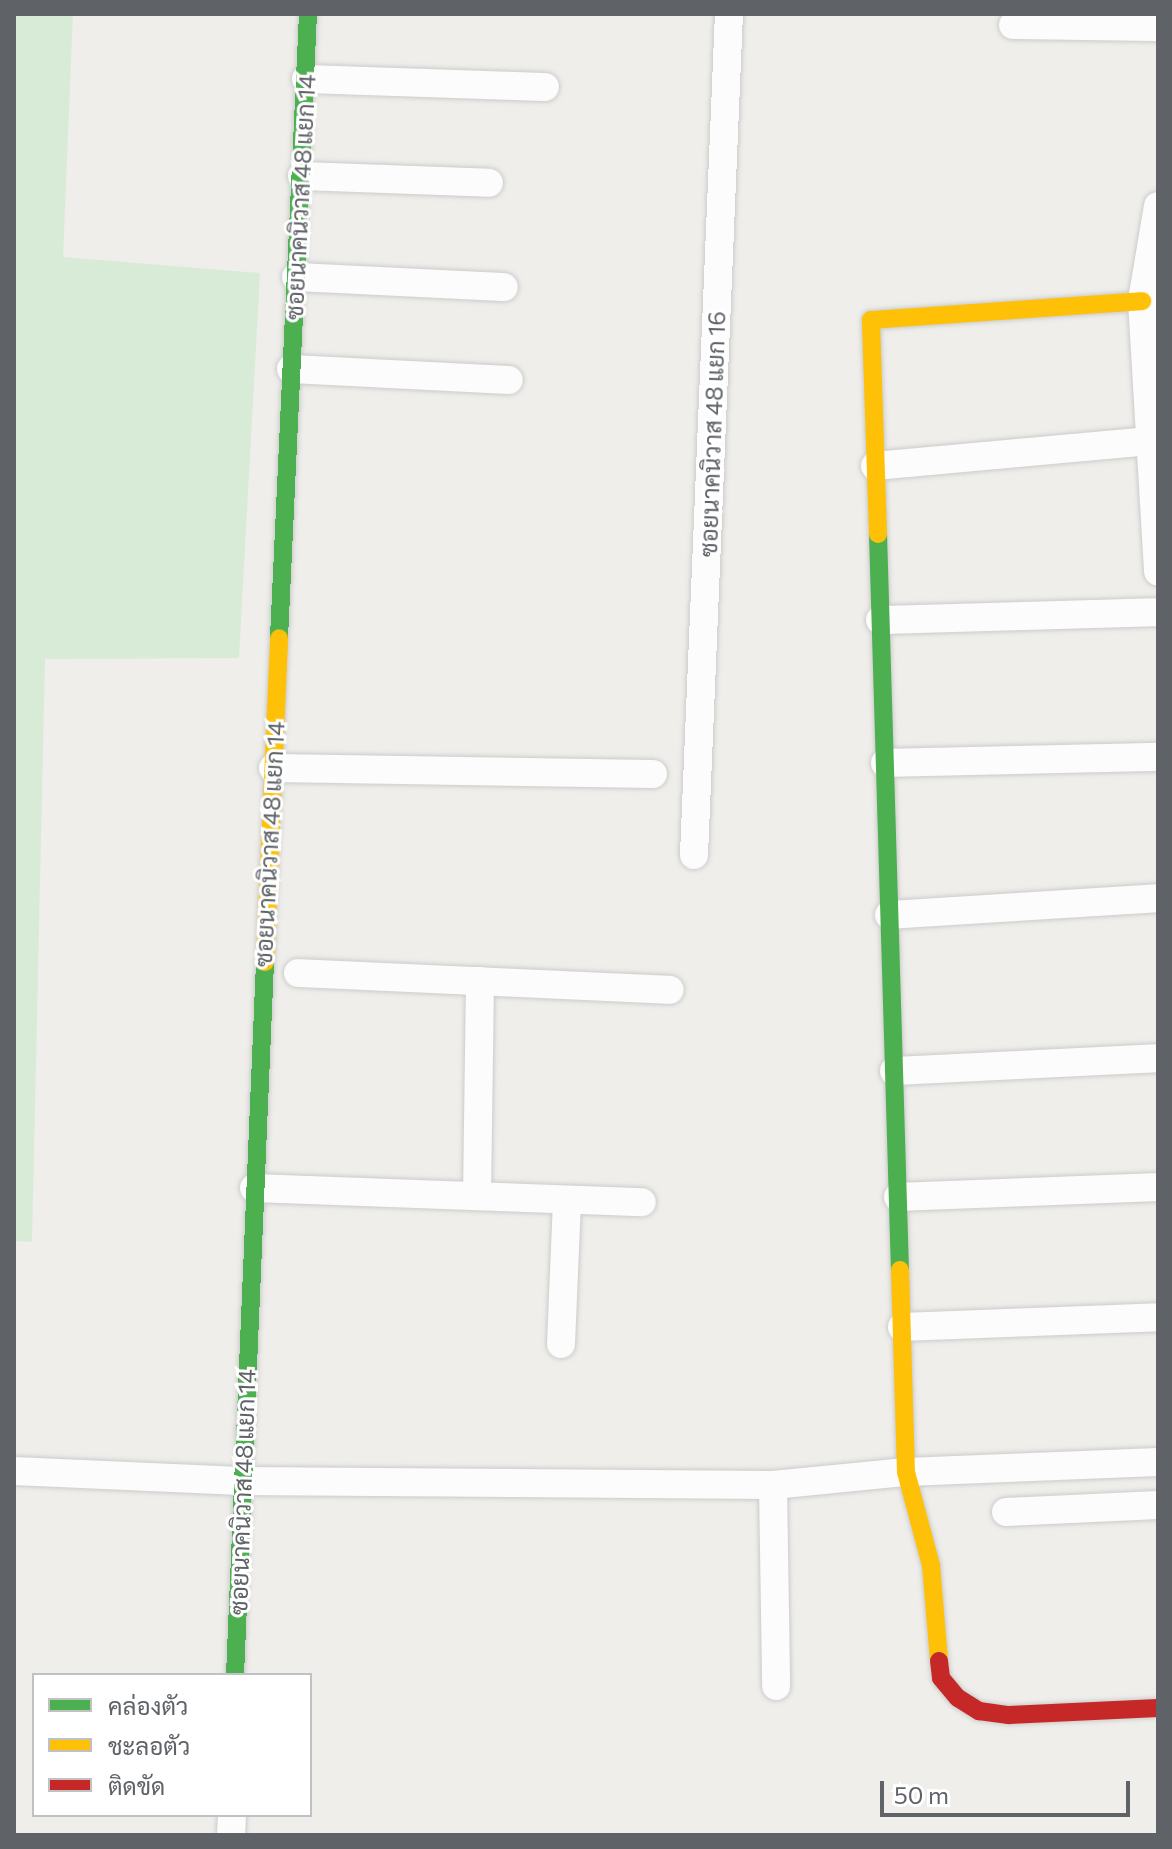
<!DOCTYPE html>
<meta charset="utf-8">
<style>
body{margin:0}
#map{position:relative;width:1172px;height:1849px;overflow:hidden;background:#efeeea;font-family:Commissioner,Sarabun,sans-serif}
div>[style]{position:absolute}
.green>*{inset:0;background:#d8ebd6}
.roads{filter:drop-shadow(0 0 2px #cbcccc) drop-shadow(0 0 2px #cbcccc)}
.street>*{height:28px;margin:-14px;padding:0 14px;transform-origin:14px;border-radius:14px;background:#fdfcfc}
.fast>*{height:18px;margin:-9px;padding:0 9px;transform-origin:9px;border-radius:9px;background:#4caf50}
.slow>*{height:18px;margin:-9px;padding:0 9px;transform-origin:9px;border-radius:9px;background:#ffc107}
.jam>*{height:18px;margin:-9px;padding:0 9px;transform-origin:9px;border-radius:9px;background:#c62828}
span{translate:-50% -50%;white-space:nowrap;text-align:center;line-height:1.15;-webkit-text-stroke:6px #fff;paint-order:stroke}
.street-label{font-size:24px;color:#5f6368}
.frame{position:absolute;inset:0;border:16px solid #5f6368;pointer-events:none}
.legend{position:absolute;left:32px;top:1673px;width:280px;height:144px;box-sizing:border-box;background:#fff;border:2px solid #bfc1c3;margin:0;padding:10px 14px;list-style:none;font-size:24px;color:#5f6368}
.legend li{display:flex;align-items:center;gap:16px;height:40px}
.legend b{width:40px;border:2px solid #bfc1c3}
.scale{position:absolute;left:880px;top:1781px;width:250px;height:36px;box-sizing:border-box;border:4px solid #5f6368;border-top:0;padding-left:10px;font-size:24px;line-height:28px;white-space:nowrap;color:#5f6368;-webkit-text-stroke:6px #fff;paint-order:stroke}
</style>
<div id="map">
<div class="green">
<i style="clip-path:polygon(14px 14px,73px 14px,63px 257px,260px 273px,239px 658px,45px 659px,32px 1242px,14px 1241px)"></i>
</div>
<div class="roads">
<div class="street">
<i style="left:1013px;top:25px;width:145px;rotate:0.8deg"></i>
<i style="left:306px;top:79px;width:239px;rotate:1.9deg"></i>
<i style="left:302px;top:176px;width:187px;rotate:2.1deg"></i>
<i style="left:1158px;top:206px;width:96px;rotate:99.6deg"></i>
<i style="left:1142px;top:301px;width:271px;rotate:86.6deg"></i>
<i style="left:296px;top:277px;width:208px;rotate:2.8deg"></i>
<i style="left:291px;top:369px;width:218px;rotate:2.9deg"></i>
<i style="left:875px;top:466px;width:276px;rotate:-5.2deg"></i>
<i style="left:880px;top:620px;width:278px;rotate:-1.6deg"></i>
<i style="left:885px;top:763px;width:273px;rotate:-1.3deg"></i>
<i style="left:273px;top:768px;width:380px;rotate:0.9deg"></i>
<i style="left:694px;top:855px;width:842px;rotate:-87.62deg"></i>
<i style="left:889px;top:915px;width:270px;rotate:-3.6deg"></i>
<i style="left:298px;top:973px;width:372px;rotate:2.6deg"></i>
<i style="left:894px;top:1071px;width:264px;rotate:-2.8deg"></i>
<i style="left:254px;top:1188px;width:388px;rotate:2.1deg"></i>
<i style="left:477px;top:1196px;width:215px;rotate:-89.2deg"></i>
<i style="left:898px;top:1197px;width:260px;rotate:-2.2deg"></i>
<i style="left:902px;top:1327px;width:256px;rotate:-2.2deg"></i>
<i style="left:561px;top:1344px;width:144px;rotate:-87.6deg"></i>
<i style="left:14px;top:1471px;width:227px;rotate:2.5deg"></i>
<i style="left:241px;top:1481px;width:532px;rotate:0.43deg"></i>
<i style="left:773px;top:1485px;width:134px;rotate:-5.6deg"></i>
<i style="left:906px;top:1472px;width:252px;rotate:-2.3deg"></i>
<i style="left:773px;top:1485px;width:201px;rotate:89.1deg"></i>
<i style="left:1006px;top:1512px;width:152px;rotate:-2.6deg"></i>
<i style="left:231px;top:1835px;width:20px;rotate:-87deg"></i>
</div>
<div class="fast">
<i style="left:878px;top:534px;width:736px;rotate:88.29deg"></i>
<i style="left:279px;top:638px;width:625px;rotate:-87.34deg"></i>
<i style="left:235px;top:1675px;width:714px;rotate:-87.59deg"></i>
</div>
<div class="slow">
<i style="left:878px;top:534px;width:214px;rotate:-91.9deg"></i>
<i style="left:871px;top:320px;width:272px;rotate:-4deg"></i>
<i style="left:265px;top:962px;width:324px;rotate:-87.5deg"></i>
<i style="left:900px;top:1270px;width:202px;rotate:88.3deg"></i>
<i style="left:906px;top:1472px;width:96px;rotate:75deg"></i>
<i style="left:931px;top:1565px;width:96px;rotate:85.2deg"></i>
</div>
<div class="jam">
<i style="left:939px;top:1661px;width:17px;rotate:83deg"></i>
<i style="left:941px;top:1678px;width:26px;rotate:50deg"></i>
<i style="left:958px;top:1698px;width:25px;rotate:32deg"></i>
<i style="left:979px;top:1711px;width:30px;rotate:8deg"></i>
<i style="left:1009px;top:1715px;width:149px;rotate:-2.7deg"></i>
</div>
</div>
<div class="street-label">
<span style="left:300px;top:197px;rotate:-87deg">ซอยนาคนิวาส 48 แยก 14</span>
<span style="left:712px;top:434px;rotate:-88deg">ซอยนาคนิวาส 48 แยก 16</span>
<span style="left:269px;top:844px;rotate:-87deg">ซอยนาคนิวาส 48 แยก 14</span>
<span style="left:242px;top:1492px;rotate:-88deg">ซอยนาคนิวาส 48 แยก 14</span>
</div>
<div class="frame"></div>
<ul class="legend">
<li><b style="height:10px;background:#4caf50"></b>คล่องตัว</li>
<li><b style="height:10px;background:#ffc107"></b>ชะลอตัว</li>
<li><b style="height:10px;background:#c62828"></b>ติดขัด</li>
</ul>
<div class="scale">50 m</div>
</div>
